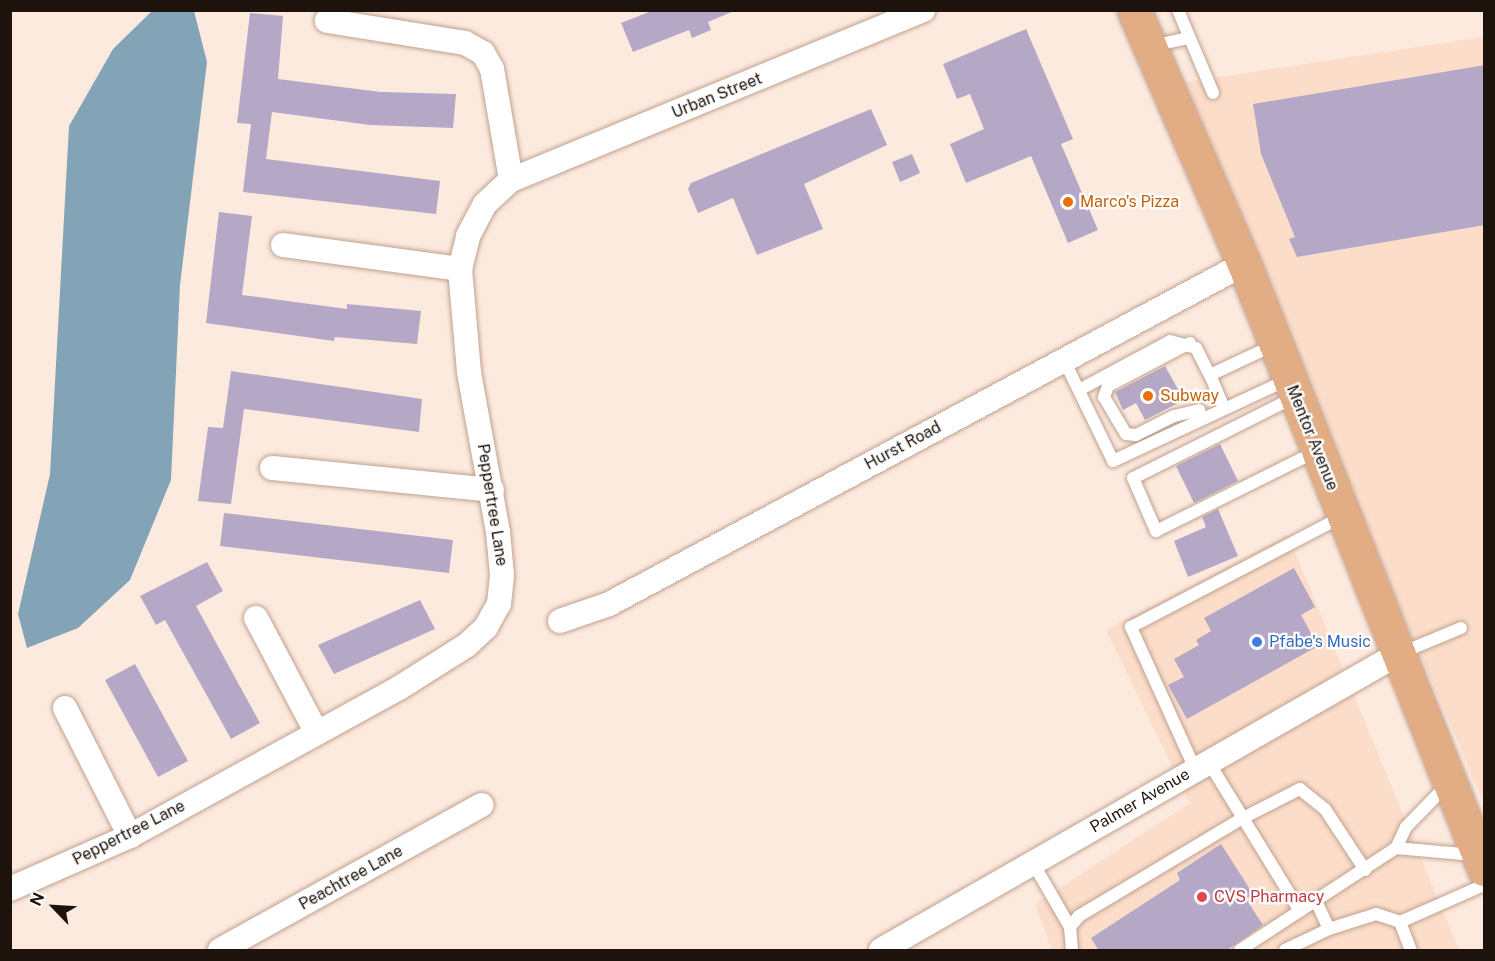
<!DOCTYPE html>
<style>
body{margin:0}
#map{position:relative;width:1495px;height:961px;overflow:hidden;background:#fdeade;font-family:"Public Sans",sans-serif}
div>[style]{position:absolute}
.built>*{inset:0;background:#fcddca}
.water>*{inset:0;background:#83a4b7}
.building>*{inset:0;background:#b5a8c6}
.roads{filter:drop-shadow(0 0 2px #bfa18f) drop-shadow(0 0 2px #bfa18f)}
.lane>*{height:12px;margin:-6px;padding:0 6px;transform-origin:6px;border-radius:6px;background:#fff}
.street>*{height:24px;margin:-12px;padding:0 12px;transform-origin:12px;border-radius:12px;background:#fff}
.primary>*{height:33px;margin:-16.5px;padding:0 16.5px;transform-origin:16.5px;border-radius:16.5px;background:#e2ac84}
.dots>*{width:16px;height:16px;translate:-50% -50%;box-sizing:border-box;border:3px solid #fff;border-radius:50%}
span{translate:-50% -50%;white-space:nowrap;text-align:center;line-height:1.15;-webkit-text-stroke:4.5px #fff;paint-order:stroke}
.street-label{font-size:16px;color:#1d130c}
.food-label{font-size:16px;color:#c56008}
.left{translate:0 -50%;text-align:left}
.shop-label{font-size:16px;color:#366cbe}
.health-label{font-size:16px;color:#be3a42}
.frame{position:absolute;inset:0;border:12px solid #1d130c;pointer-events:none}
.north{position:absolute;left:24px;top:877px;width:60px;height:60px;-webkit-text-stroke:4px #fff;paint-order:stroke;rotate:295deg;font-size:16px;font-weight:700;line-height:24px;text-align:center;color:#1d130c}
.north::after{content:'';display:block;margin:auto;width:21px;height:27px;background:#1d130c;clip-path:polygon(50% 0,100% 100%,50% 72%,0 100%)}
</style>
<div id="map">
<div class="built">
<i style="clip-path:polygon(1484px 37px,1484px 803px,1306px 387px,1186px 82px)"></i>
<i style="clip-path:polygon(1288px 535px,1459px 950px,1052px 950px,1035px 904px,1190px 803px,1106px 630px)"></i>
</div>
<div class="water">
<i style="clip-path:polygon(152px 11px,194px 11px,207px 62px,180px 285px,171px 480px,130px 580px,78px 628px,27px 648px,18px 614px,50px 474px,69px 126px,113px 49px)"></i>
</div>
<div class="building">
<i style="clip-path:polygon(654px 10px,734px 10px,734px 11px,708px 22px,711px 30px,692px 38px,689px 30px,633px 52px,621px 23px)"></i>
<i style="clip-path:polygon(250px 13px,283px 16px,278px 79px,381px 92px,456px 94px,453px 128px,370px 125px,272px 112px,266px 159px,440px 181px,436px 214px,243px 192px,251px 124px,237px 123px)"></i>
<i style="clip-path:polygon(1026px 29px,1073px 139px,1061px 144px,1098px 230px,1068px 243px,1031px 156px,966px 183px,950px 144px,984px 129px,970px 94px,957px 99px,943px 64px)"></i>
<i style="clip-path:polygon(1485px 65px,1485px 225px,1297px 257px,1289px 239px,1295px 237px,1261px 154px,1253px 104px)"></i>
<i style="clip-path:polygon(871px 109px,887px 145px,804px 184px,823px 229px,757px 255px,733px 198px,698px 213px,688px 189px,691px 183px)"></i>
<i style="clip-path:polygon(912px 154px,920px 173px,900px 182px,892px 162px)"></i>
<i style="clip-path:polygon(219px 212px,252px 216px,242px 295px,347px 309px,347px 304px,421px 311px,417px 344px,335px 337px,334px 341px,206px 323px)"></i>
<i style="clip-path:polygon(1165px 366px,1184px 400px,1145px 420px,1136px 403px,1123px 410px,1115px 392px)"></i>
<i style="clip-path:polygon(231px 371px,422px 399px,419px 432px,244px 409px,231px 504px,198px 501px,208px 427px,223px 428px)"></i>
<i style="clip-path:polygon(1220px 444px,1238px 481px,1194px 503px,1176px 466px)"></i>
<i style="clip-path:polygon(1218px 509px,1238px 556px,1188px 577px,1174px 541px,1206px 527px,1202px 517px)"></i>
<i style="clip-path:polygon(224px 513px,453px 540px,449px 573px,220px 546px)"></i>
<i style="clip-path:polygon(207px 562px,223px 591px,196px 606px,260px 723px,231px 739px,165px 620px,156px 625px,140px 596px)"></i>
<i style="clip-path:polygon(1294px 568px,1315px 607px,1301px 615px,1318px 646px,1187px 719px,1168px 685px,1184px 677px,1174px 659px,1199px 645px,1196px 640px,1211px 631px,1204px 618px)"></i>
<i style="clip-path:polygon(420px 600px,435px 629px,334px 674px,318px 645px)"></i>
<i style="clip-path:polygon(135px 664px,188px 761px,158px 777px,105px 680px)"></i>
<i style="clip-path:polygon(1221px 844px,1253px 894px,1246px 899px,1263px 925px,1226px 951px,1099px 951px,1091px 938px,1180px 880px,1177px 873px)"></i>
</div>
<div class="roads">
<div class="lane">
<i style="left:1178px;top:10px;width:90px;rotate:67.1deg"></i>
<i style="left:1151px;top:46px;width:38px;rotate:-12deg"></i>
<i style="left:1190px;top:343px;width:93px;rotate:152.3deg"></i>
<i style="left:1108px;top:386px;width:12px;rotate:110deg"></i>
<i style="left:1104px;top:397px;width:43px;rotate:59.3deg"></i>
<i style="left:1126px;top:434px;width:10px;rotate:6deg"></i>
<i style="left:1136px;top:435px;width:42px;rotate:-26.6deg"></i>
<i style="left:1174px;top:416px;width:26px;rotate:-13deg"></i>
<i style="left:1064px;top:360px;width:112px;rotate:64.1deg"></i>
<i style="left:1113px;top:461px;width:192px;rotate:-25deg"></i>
<i style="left:1210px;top:375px;width:34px;rotate:67deg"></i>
<i style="left:1079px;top:390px;width:103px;rotate:-28.3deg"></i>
<i style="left:1170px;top:341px;width:27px;rotate:15deg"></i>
<i style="left:1196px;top:348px;width:30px;rotate:63deg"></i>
<i style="left:1210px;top:375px;width:71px;rotate:-25.1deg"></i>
<i style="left:1295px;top:397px;width:181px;rotate:153.4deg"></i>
<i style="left:1133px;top:478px;width:58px;rotate:66.5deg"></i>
<i style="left:1156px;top:531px;width:180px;rotate:-26.4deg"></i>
<i style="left:1401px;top:653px;width:65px;rotate:-22.6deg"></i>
<i style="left:1195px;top:769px;width:156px;rotate:-114.3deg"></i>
<i style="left:1131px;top:627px;width:239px;rotate:-27.6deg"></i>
<i style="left:1447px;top:785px;width:59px;rotate:134.3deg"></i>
<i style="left:1406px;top:827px;width:23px;rotate:115deg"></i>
<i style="left:1396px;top:848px;width:78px;rotate:5.1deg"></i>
<i style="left:1033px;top:863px;width:74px;rotate:60deg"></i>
<i style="left:1316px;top:901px;width:31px;rotate:65deg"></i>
<i style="left:1300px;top:911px;width:109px;rotate:-121.5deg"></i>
<i style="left:1243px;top:818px;width:64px;rotate:-27deg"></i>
<i style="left:1300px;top:789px;width:32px;rotate:39deg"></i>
<i style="left:1325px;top:809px;width:73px;rotate:56.7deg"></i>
<i style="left:1400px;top:922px;width:92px;rotate:-23.8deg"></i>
<i style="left:1072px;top:950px;width:23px;rotate:-95deg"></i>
<i style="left:1070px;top:927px;width:14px;rotate:-51deg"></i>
<i style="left:1079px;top:916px;width:191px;rotate:-30.9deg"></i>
<i style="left:1243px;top:818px;width:67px;rotate:-121.6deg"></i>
<i style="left:1240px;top:950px;width:186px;rotate:-33.2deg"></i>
<i style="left:1285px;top:950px;width:49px;rotate:-25.5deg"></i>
<i style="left:1329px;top:929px;width:49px;rotate:-17.7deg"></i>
<i style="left:1376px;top:914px;width:25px;rotate:18deg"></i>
<i style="left:1400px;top:922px;width:30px;rotate:69deg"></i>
</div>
<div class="street">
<i style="left:511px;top:180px;width:446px;rotate:-22.4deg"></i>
<i style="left:283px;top:245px;width:179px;rotate:7.7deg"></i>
<i style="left:272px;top:468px;width:221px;rotate:5.7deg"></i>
<i style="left:256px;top:618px;width:130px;rotate:62.1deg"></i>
<i style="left:560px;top:621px;width:52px;rotate:-19.1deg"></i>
<i style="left:609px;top:604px;width:720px;rotate:-28.17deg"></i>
<i style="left:65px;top:708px;width:144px;rotate:63.1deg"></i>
<i style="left:10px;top:889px;width:131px;rotate:-23.8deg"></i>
<i style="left:130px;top:836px;width:307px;rotate:-28.8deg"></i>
<i style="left:399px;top:688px;width:80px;rotate:-32.3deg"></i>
<i style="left:467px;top:645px;width:26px;rotate:-43deg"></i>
<i style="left:486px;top:627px;width:26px;rotate:-61deg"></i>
<i style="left:499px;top:604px;width:29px;rotate:-84deg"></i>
<i style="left:502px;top:575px;width:43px;rotate:-95.3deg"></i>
<i style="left:498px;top:532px;width:163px;rotate:-100.3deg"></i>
<i style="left:469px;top:372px;width:103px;rotate:-95deg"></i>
<i style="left:460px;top:269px;width:34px;rotate:-76deg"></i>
<i style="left:468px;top:236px;width:36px;rotate:-62deg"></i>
<i style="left:485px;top:204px;width:35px;rotate:-43deg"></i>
<i style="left:511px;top:180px;width:113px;rotate:-99.7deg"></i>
<i style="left:492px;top:69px;width:18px;rotate:-119deg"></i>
<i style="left:483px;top:53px;width:21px;rotate:-151deg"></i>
<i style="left:465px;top:43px;width:140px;rotate:-170.9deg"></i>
<i style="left:220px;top:950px;width:299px;rotate:-29deg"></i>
<i style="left:881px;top:950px;width:598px;rotate:-29.78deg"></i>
</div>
<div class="primary">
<i style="left:1134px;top:10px;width:277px;rotate:66.6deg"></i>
<i style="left:1244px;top:264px;width:651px;rotate:68.36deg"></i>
</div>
</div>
<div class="dots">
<i style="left:1068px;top:202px;background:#e8710a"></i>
<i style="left:1148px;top:396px;background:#e8710a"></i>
<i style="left:1257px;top:642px;background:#3f7fe0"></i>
<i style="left:1202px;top:897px;background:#e0444e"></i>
</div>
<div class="street-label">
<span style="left:717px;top:96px;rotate:-22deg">Urban Street</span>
<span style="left:1312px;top:438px;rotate:68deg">Mentor Avenue</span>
<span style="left:903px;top:446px;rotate:-28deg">Hurst Road</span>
<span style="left:492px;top:505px;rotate:81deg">Peppertree Lane</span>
<span style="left:1140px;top:801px;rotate:-30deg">Palmer Avenue</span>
<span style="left:129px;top:833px;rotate:-27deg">Peppertree Lane</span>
<span style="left:351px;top:878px;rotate:-29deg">Peachtree Lane</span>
</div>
<div class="food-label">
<span class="left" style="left:1080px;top:202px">Marco's Pizza</span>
<span class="left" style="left:1160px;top:396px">Subway</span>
</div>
<div class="shop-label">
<span class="left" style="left:1269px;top:642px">Pfabe's Music</span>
</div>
<div class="health-label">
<span class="left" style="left:1214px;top:897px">CVS Pharmacy</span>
</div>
<div class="frame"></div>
<div class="north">N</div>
</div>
